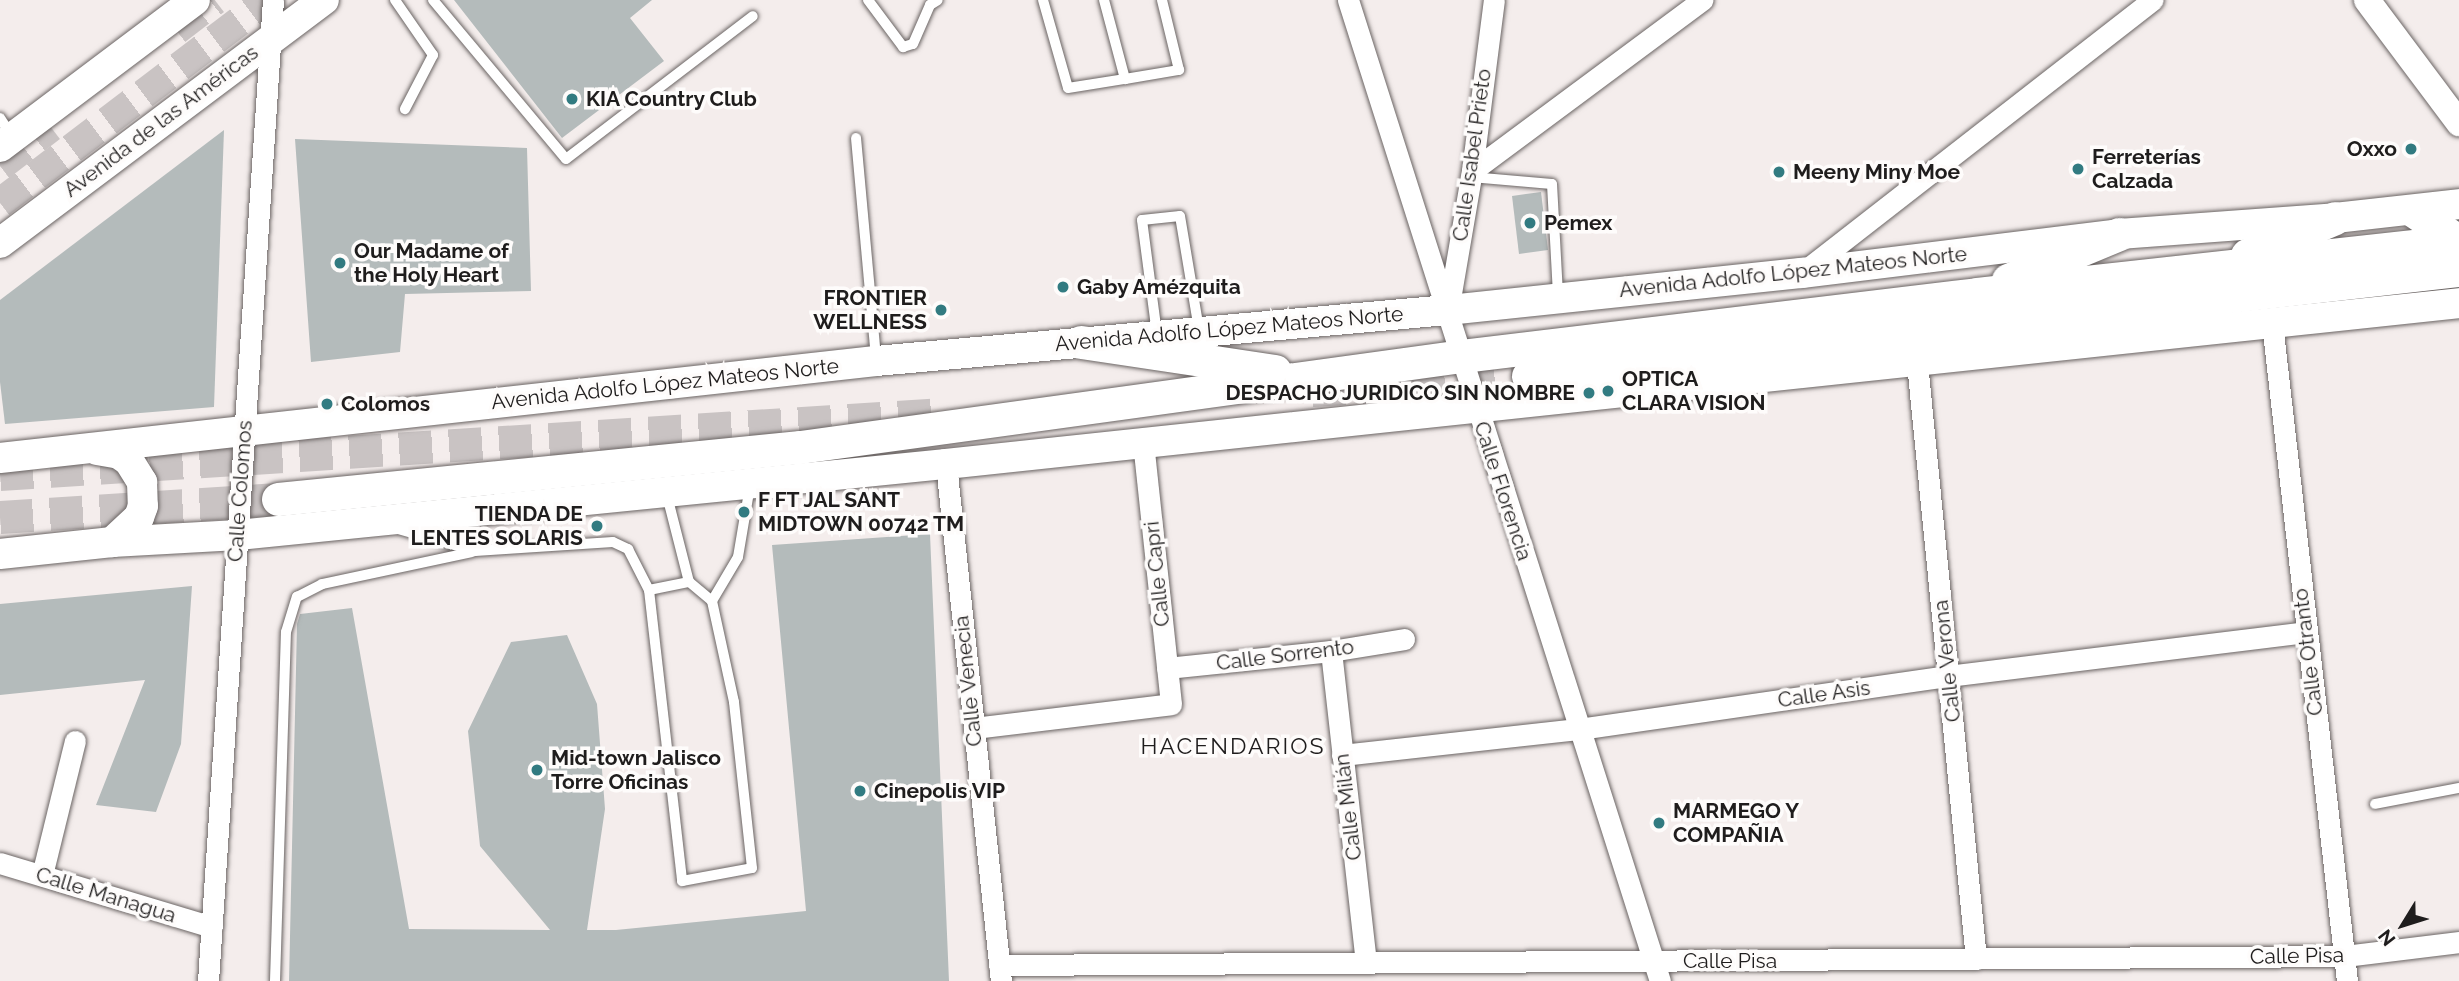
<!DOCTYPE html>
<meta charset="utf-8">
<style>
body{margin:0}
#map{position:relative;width:2459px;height:981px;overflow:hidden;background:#f4edec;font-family:Raleway,sans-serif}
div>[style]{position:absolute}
.building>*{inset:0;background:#b4bbbb}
.secondary-tunnel>*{height:30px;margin-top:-15px;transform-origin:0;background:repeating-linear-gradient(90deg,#c9c3c3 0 30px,transparent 0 45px)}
.primary-tunnel>*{height:33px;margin-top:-16.5px;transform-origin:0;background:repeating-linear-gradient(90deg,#c9c3c3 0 33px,transparent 0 50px)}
.roads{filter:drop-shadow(0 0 2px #6a6463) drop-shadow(0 0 2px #6a6463)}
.service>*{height:10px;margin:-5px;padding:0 5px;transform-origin:5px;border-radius:5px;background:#fff}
.minor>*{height:21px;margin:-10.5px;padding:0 10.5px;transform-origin:10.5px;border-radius:10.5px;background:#fff}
.tertiary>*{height:26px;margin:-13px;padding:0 13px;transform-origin:13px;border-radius:13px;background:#fff}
.secondary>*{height:30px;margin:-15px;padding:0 15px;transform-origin:15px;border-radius:15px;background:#fff}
.primary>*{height:33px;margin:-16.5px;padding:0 16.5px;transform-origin:16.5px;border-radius:16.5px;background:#fff}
.dots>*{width:19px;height:19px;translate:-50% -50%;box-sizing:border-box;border:4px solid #fefcfb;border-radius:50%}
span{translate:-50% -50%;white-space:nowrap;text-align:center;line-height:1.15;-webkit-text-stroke:7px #fefcfb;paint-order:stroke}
.poi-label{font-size:21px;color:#1f1d1d;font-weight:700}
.left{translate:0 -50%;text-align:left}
.right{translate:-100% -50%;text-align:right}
.street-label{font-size:21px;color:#1f1d1d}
.neighbourhood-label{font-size:23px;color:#1f1d1d;letter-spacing:2px}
.north{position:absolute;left:2368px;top:890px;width:70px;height:70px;-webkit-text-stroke:5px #fefcfb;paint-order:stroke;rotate:232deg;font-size:19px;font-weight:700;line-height:28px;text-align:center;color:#1f1d1d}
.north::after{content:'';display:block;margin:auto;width:24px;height:32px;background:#1f1d1d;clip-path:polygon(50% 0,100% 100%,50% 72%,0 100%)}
</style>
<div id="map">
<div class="building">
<i style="clip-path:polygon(454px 0,652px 0,630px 18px,664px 61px,562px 138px)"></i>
<i style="clip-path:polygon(224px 130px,214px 407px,5px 424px,0 382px,0 300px)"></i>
<i style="clip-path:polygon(295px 139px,527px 148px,531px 291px,405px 294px,400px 352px,311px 362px)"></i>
<i style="clip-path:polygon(1541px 192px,1548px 250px,1519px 254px,1512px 196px)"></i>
<i style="clip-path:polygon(930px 534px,949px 981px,289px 981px,297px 624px,300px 614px,352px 608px,409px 929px,550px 930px,480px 846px,468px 731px,511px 642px,567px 635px,597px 704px,605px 809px,587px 930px,616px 930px,806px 911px,772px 545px)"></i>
<i style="clip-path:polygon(192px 586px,181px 744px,156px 812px,96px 805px,145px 680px,0 695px,0 604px)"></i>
</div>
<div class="secondary-tunnel">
<i style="left:176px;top:30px;width:49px;rotate:-37.6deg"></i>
<i style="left:0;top:166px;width:64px;rotate:-37.4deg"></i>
<i style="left:0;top:203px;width:335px;rotate:-37.2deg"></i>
</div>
<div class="primary-tunnel">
<i style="left:1312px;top:390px;width:216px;rotate:-3.7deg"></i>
<i style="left:0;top:474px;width:946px;rotate:-3.64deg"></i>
<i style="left:0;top:517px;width:279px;rotate:-3.7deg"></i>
</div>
<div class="roads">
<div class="service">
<i style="left:395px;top:0;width:67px;rotate:55.4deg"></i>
<i style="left:433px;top:55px;width:61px;rotate:117.4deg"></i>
<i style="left:433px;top:0;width:207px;rotate:50.1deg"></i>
<i style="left:566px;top:159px;width:235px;rotate:-37.4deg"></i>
<i style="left:868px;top:0;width:59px;rotate:53.3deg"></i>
<i style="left:903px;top:47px;width:10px;rotate:-17deg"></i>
<i style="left:913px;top:44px;width:43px;rotate:-66.4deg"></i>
<i style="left:930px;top:5px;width:9px;rotate:-32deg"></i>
<i style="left:1043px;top:0;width:91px;rotate:74.1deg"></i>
<i style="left:1068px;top:88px;width:58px;rotate:-9deg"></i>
<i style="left:1104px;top:0;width:82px;rotate:75.1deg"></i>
<i style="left:1125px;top:79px;width:55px;rotate:-9.5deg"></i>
<i style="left:1179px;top:70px;width:72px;rotate:-103.7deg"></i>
<i style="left:0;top:118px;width:20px;rotate:57deg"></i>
<i style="left:856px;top:138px;width:221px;rotate:84.8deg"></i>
<i style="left:1471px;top:177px;width:81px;rotate:4.9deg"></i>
<i style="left:1552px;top:184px;width:112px;rotate:86.9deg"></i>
<i style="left:1157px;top:334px;width:115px;rotate:-97.5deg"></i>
<i style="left:1142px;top:220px;width:38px;rotate:-6deg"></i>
<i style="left:1180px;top:216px;width:115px;rotate:80.5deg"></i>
<i style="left:398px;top:529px;width:80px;rotate:15.9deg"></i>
<i style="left:475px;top:551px;width:138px;rotate:-3.7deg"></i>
<i style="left:613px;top:542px;width:17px;rotate:25deg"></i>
<i style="left:628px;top:549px;width:46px;rotate:62.9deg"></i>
<i style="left:649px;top:590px;width:293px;rotate:83.5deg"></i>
<i style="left:682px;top:881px;width:71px;rotate:-10.5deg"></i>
<i style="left:752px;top:868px;width:167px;rotate:-96.2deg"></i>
<i style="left:734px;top:702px;width:103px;rotate:-102.3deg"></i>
<i style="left:712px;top:601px;width:30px;rotate:-140deg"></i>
<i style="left:689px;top:582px;width:93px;rotate:-104.3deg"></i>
<i style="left:649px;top:590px;width:41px;rotate:-11.3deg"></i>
<i style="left:712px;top:601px;width:51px;rotate:-59.4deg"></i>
<i style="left:738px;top:557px;width:72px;rotate:-80.4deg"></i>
<i style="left:2375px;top:804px;width:86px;rotate:-10.8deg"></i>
<i style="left:275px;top:981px;width:349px;rotate:-88.2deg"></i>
<i style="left:286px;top:632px;width:37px;rotate:-73deg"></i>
<i style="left:297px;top:597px;width:28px;rotate:-27deg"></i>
<i style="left:322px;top:584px;width:153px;rotate:-12deg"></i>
</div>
<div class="minor">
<i style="left:1348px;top:0;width:1029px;rotate:72.36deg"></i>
<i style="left:1472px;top:171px;width:287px;rotate:-36.6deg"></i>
<i style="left:1803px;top:272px;width:443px;rotate:-37.9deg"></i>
<i style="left:1449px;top:305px;width:136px;rotate:-80.3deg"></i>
<i style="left:1472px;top:171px;width:172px;rotate:-82.7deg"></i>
<i style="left:2272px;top:323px;width:662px;rotate:83.5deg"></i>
<i style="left:1917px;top:363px;width:599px;rotate:84.35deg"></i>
<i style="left:946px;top:464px;width:520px;rotate:83.93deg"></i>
<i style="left:1331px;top:651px;width:314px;rotate:83.6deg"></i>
<i style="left:1167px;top:668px;width:165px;rotate:-5.9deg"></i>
<i style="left:1331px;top:651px;width:74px;rotate:-9.3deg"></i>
<i style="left:974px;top:728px;width:198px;rotate:-6.9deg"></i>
<i style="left:1171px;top:704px;width:262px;rotate:-96.1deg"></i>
<i style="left:1342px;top:755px;width:238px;rotate:-6.3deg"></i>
<i style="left:1579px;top:729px;width:373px;rotate:-8.2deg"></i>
<i style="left:1948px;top:676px;width:360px;rotate:-7deg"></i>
<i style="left:0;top:863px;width:221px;rotate:16.8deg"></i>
<i style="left:42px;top:875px;width:138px;rotate:-76.2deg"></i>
<i style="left:999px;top:965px;width:1346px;rotate:-0.38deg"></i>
<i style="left:2345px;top:956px;width:115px;rotate:-7deg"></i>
<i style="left:208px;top:981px;width:983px;rotate:-86.21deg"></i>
</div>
<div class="tertiary">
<i style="left:2367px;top:0;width:154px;rotate:53.2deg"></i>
</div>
<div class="secondary">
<i style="left:0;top:147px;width:244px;rotate:-37deg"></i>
<i style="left:0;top:243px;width:405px;rotate:-36.9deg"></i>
<i style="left:97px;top:450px;width:22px;rotate:10deg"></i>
<i style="left:119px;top:454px;width:12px;rotate:35deg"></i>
<i style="left:129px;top:461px;width:25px;rotate:58deg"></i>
<i style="left:142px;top:482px;width:24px;rotate:88deg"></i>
<i style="left:143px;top:506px;width:12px;rotate:110deg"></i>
<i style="left:139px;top:517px;width:37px;rotate:137deg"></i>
<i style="left:0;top:458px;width:881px;rotate:-6.32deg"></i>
<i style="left:876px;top:361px;width:574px;rotate:-5.1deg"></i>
<i style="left:1448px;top:310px;width:356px;rotate:-6deg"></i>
<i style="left:1802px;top:273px;width:319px;rotate:-7deg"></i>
<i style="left:2119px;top:234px;width:217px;rotate:-4.2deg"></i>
<i style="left:2335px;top:218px;width:125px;rotate:-6.4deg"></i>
<i style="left:0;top:554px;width:113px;rotate:-6.1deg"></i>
<i style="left:112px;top:542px;width:126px;rotate:-3.2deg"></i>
<i style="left:238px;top:535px;width:712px;rotate:-5.73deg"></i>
<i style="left:946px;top:464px;width:1522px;rotate:-6.07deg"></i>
</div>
<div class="primary">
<i style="left:2414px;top:211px;width:53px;rotate:34.3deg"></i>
<i style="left:2247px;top:255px;width:95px;rotate:-22.8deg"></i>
<i style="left:2008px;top:280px;width:120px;rotate:-22.5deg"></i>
<i style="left:1081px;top:342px;width:196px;rotate:8.5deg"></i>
<i style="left:1528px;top:376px;width:937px;rotate:-6.5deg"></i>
<i style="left:278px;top:499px;width:525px;rotate:-5.69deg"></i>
<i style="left:800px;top:447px;width:668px;rotate:-7.83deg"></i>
<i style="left:1462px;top:356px;width:519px;rotate:-6.86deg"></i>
<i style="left:1977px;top:294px;width:485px;rotate:-6.3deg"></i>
</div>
</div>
<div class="dots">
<i style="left:572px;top:99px;background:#327b81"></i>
<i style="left:2411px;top:149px;background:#327b81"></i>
<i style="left:2078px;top:169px;background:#327b81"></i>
<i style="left:1779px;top:172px;background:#327b81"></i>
<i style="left:1530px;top:223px;background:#327b81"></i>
<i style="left:340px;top:263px;background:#327b81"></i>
<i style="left:1063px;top:287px;background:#327b81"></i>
<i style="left:941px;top:310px;background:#327b81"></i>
<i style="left:1608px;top:391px;background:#327b81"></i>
<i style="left:1589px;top:393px;background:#327b81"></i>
<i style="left:327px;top:404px;background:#327b81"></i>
<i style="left:744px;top:512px;background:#327b81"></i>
<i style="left:597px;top:526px;background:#327b81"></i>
<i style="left:537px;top:770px;background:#327b81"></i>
<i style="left:860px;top:791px;background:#327b81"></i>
<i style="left:1659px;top:823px;background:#327b81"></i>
</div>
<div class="poi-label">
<span class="left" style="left:586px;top:99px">KIA Country Club</span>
<span class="right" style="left:2397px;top:149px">Oxxo</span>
<span class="left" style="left:2092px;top:169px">Ferreterías<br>Calzada</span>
<span class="left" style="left:1793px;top:172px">Meeny Miny Moe</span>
<span class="left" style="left:1544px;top:223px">Pemex</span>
<span class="left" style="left:354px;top:263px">Our Madame of<br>the Holy Heart</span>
<span class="left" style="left:1077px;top:287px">Gaby Amézquita</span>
<span class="right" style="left:927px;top:310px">FRONTIER<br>WELLNESS</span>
<span class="left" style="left:1622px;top:391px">OPTICA<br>CLARA VISION</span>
<span class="right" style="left:1575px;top:393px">DESPACHO JURIDICO SIN NOMBRE</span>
<span class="left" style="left:341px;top:404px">Colomos</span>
<span class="left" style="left:758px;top:512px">F FT JAL SANT<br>MIDTOWN 00742 TM</span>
<span class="right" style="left:583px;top:526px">TIENDA DE<br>LENTES SOLARIS</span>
<span class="left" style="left:551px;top:770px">Mid-town Jalisco<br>Torre Oficinas</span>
<span class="left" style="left:874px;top:791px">Cinepolis VIP</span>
<span class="left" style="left:1673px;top:823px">MARMEGO Y<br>COMPAÑIA</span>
</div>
<div class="street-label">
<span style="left:161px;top:121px;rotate:-37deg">Avenida de las Américas</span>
<span style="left:1472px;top:155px;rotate:-82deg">Calle Isabel Prieto</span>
<span style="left:1793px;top:272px;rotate:-6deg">Avenida Adolfo López Mateos Norte</span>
<span style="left:1229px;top:329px;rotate:-5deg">Avenida Adolfo López Mateos Norte</span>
<span style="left:665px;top:384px;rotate:-6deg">Avenida Adolfo López Mateos Norte</span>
<span style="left:240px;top:491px;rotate:-86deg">Calle Colomos</span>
<span style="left:1503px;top:491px;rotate:72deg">Calle Florencia</span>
<span style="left:1157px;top:574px;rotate:-96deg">Calle Capri</span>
<span style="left:2308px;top:652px;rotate:-97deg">Calle Otranto</span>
<span style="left:1285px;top:655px;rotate:-7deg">Calle Sorrento</span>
<span style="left:1947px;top:661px;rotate:-96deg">Calle Verona</span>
<span style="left:968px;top:681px;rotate:-96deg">Calle Venecia</span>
<span style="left:1824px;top:694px;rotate:-8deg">Calle Asis</span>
<span style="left:1348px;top:807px;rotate:-97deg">Calle Milán</span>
<span style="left:106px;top:895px;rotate:17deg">Calle Managua</span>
<span style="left:2297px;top:956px;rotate:-1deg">Calle Pisa</span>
<span style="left:1730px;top:961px">Calle Pisa</span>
</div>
<div class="neighbourhood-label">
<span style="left:1233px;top:746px">HACENDARIOS</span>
</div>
<div class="north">N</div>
</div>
